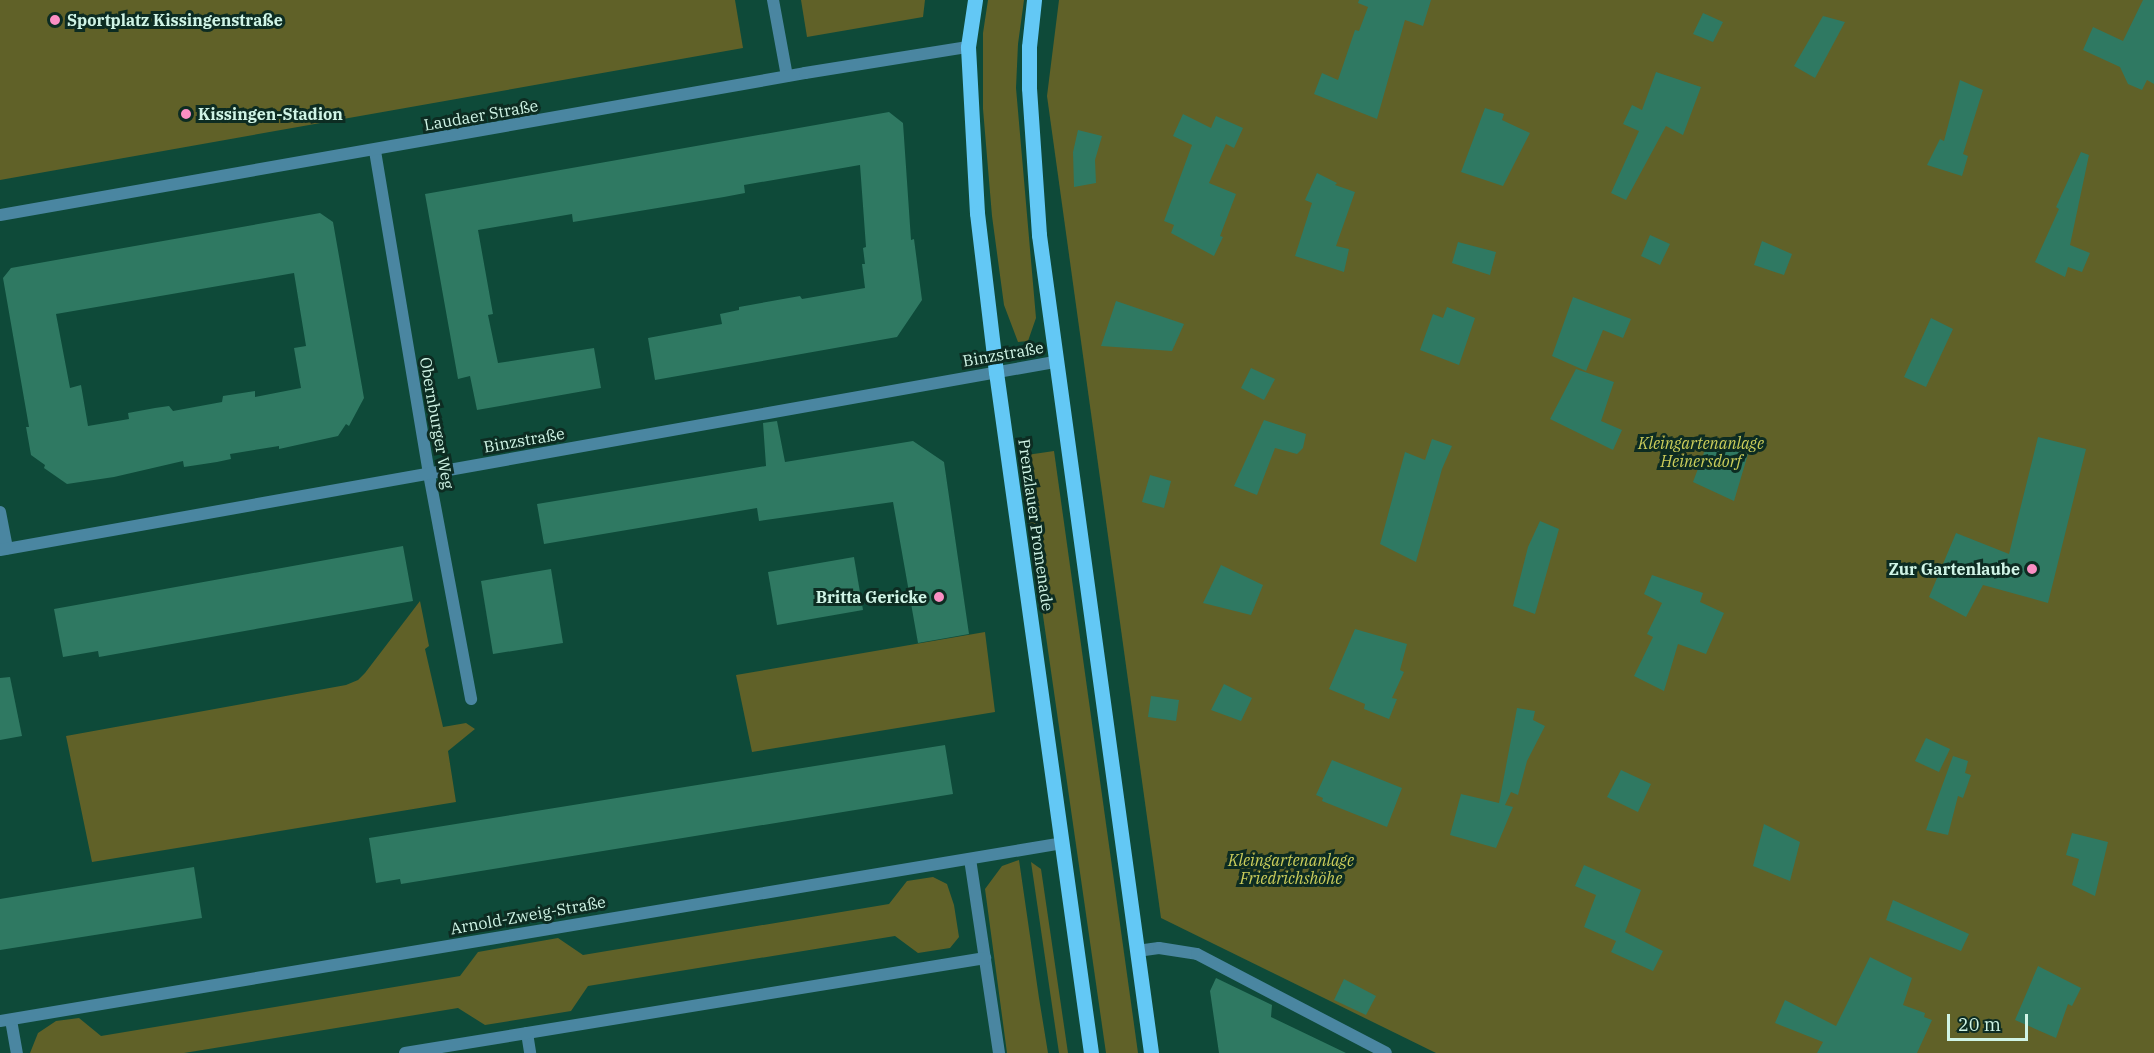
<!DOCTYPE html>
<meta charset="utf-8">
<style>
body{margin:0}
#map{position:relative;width:2154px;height:1053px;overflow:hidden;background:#0e4a39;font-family:"IBM Plex Serif",serif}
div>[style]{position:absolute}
.green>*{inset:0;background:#606128}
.building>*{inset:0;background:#2f7962}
.minor>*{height:12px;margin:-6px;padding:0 6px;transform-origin:6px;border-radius:6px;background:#4a86a1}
.primary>*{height:15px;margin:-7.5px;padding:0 7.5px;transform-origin:7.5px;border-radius:7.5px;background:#63c8f5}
.dots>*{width:16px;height:16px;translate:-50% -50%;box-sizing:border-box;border:3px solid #0d2c22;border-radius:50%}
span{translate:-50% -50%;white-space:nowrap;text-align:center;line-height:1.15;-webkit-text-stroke:6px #0d2c22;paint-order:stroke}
.poi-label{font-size:16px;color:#d0f4e6;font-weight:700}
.left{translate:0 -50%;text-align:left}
.right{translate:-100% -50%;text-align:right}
.street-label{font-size:16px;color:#d0f4e6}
.park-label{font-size:16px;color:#cbcd5b;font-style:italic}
.scale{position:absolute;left:1947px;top:1014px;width:81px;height:27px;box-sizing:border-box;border:3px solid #d0f4e6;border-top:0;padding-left:8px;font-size:18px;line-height:21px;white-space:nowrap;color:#d0f4e6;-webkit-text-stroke:4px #0d2c22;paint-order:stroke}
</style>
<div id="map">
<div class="green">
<i style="clip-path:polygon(0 0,735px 0,743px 48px,0 180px)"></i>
<i style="clip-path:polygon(801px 0,925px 0,923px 17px,807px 37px)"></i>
<i style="clip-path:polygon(988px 0,1024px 0,1018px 44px,1016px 88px,1036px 318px,1028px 341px,1018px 342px,1004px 305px,992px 216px,983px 109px,983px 33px)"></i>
<i style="clip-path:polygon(1059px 0,2154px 0,2154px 1053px,1436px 1053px,1161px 918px,1047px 96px)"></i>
<i style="clip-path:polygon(1054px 451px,1138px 1053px,1106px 1053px,1020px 456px)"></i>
<i style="clip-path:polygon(420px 601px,429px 646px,425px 649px,443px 727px,466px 723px,475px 729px,448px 751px,456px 802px,92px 862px,66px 736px,346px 685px,358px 680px,365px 673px)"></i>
<i style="clip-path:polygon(985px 632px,995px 712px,752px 752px,736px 675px)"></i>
<i style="clip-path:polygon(1019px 860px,1039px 998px,1048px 1053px,1007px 1053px,985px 889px,1002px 866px)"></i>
<i style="clip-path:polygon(1031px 862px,1041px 869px,1068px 1053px,1059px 1053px)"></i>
<i style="clip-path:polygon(933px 877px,947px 884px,954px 905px,959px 937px,950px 948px,918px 953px,895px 936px,588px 986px,571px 1011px,485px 1025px,458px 1008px,184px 1053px,30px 1053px,38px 1033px,56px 1021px,79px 1018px,101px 1036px,460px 976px,478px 952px,506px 947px,558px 938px,583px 955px,889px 904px,907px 881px)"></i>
</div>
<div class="building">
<i style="clip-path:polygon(1359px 0,1431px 0,1423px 26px,1405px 20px,1377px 119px,1314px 94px,1322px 73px,1338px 80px,1355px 30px,1359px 31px,1368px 7px,1358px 3px)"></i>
<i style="clip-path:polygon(2143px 0,2154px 0,2154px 84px,2147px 80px,2142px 90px,2128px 84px,2120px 67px,2083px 50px,2093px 27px,2123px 41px)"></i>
<i style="clip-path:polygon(1703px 13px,1723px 22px,1713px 42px,1693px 34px)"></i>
<i style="clip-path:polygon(1823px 16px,1845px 22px,1815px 78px,1794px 66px)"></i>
<i style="clip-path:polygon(1656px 72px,1701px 87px,1683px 135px,1666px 126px,1626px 200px,1611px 193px,1639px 131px,1623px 124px,1632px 105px,1642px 110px)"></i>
<i style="clip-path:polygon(1960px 80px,1983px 90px,1963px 154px,1968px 156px,1962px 176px,1927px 165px,1940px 139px,1944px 141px)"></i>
<i style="clip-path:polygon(1485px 108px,1504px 114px,1502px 120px,1530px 133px,1503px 186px,1461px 172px)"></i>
<i style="clip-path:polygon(889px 112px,903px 123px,911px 240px,914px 239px,922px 300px,897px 337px,655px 380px,648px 338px,722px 324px,720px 314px,739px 310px,739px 307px,800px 296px,802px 299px,865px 288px,862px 264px,865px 264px,863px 248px,866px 247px,860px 165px,744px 185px,745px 193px,724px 197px,573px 222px,572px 214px,478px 230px,493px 314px,488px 315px,498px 363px,594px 348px,601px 388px,477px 410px,470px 376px,458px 379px,425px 194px)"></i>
<i style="clip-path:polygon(1183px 114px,1211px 128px,1216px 116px,1243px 128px,1234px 148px,1226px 144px,1209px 183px,1236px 194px,1220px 236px,1223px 237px,1214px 256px,1171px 233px,1174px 225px,1164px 221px,1192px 145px,1173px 136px)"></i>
<i style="clip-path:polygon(1078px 130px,1102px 136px,1095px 160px,1096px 183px,1074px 187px,1073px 152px)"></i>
<i style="clip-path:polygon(2081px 152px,2089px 155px,2070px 245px,2090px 253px,2082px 272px,2068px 267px,2065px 277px,2035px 262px,2059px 209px,2056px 207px)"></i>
<i style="clip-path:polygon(1317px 173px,1337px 183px,1335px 185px,1355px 192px,1336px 246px,1349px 249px,1344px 272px,1295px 256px,1312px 203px,1305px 200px)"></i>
<i style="clip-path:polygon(evenodd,320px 213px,333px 222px,364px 398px,349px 426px,346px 424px,338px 436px,279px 449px,279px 446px,230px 454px,231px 459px,217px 462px,184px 467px,183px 461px,114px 477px,67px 484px,44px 468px,45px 465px,31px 455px,26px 427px,29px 427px,3px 278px,11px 268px,320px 213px,294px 273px,306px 346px,294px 348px,301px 388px,255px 397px,255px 391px,223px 396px,222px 402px,173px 411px,169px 406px,155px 408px,128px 413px,129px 419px,88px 426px,81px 385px,70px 388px,56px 314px,294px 273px)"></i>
<i style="clip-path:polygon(1650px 235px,1670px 244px,1660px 265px,1641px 256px)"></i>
<i style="clip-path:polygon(1762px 241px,1792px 254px,1784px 275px,1754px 265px)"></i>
<i style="clip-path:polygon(1458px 242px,1496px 252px,1490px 275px,1452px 263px)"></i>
<i style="clip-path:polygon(1573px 297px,1631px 319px,1623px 338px,1603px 330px,1586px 371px,1552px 356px)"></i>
<i style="clip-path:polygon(1116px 301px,1184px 324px,1172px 351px,1101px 346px)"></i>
<i style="clip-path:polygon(1447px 307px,1475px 318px,1459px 365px,1420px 350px,1433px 314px,1443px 318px)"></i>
<i style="clip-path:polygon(1931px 318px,1953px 329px,1926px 387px,1904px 377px)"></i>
<i style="clip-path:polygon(1251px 368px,1275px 379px,1264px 400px,1241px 388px)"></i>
<i style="clip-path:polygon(1576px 369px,1614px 382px,1601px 421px,1622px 430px,1613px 450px,1550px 419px)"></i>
<i style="clip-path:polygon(1264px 420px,1306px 434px,1303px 448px,1297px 454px,1275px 448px,1257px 495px,1234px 486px)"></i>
<i style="clip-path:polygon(777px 421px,785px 462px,913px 441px,944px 462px,969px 634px,918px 643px,893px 502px,759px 521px,757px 508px,544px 544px,537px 504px,766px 466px,763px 423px)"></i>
<i style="clip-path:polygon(2038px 437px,2086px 449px,2048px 603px,1983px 585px,1966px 617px,1929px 597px,1956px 533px,2009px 554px)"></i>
<i style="clip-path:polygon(1432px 439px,1452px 446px,1442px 469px,1416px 562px,1380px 544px,1405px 452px,1425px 460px)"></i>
<i style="clip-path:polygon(1708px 442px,1748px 454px,1734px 501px,1693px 482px)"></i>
<i style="clip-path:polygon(1150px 475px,1171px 481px,1164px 508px,1142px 502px)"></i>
<i style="clip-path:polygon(1540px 521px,1559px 529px,1535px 614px,1513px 606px,1528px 547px)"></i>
<i style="clip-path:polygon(403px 546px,413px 601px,99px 657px,98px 651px,63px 657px,54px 609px)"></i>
<i style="clip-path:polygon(854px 557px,863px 610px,777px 625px,768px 572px)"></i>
<i style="clip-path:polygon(1221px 565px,1263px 585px,1251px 615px,1203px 603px)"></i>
<i style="clip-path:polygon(551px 569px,563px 643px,493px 654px,481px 581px)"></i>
<i style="clip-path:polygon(1652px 575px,1703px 593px,1700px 602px,1724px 613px,1706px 654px,1678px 644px,1664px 691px,1634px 676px,1653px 637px,1647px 634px,1662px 603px,1644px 594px)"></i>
<i style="clip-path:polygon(1355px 629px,1407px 644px,1400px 670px,1404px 672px,1392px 698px,1397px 699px,1389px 719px,1364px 709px,1365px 704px,1329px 689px)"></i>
<i style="clip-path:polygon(10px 677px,22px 736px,0 740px,0 678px)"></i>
<i style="clip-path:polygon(1224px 684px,1252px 698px,1241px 721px,1211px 710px)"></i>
<i style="clip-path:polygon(1151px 696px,1179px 700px,1176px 721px,1148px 717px)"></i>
<i style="clip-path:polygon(1517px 708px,1535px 711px,1533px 720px,1545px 726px,1527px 761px,1518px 795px,1511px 792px,1505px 805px,1513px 807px,1496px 848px,1450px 835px,1461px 794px,1499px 803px)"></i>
<i style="clip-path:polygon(1926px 738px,1950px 749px,1939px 772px,1915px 761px)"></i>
<i style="clip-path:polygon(945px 745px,953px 794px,401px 884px,400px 879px,376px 883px,369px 838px)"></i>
<i style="clip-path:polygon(1953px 756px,1968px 761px,1965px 773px,1971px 775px,1963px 798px,1958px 796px,1948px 835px,1926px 830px)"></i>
<i style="clip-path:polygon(1332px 760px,1402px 788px,1387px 827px,1322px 801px,1323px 798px,1316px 795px)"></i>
<i style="clip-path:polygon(1621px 770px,1651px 784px,1638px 812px,1607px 797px)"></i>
<i style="clip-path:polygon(1764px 824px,1800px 842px,1790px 881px,1753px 866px)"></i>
<i style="clip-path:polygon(2072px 833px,2108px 842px,2095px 896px,2072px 885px,2079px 859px,2066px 855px)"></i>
<i style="clip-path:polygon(1584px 865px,1641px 890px,1625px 932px,1663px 951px,1653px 971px,1611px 952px,1616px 941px,1584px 927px,1596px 895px,1575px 886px)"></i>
<i style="clip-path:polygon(194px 867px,202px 918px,0 950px,0 899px)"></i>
<i style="clip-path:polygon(1893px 900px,1969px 934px,1961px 951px,1886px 920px)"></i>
<i style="clip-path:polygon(1870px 957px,1912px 978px,1903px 1005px,1925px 1013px,1924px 1017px,1932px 1020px,1917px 1053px,1817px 1053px,1823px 1042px,1775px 1023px,1785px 1000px,1836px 1026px)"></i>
<i style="clip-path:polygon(2038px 966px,2081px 988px,2072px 1006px,2068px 1004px,2056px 1038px,2015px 1020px)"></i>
<i style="clip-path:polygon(1216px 978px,1272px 1005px,1271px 1017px,1346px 1053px,1219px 1053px,1210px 991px)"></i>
<i style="clip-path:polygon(1344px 979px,1376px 996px,1366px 1015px,1334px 1000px)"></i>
</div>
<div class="minor">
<i style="left:773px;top:0;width:77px;rotate:79.6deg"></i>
<i style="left:375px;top:151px;width:327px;rotate:80.5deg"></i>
<i style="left:429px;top:474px;width:229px;rotate:79.4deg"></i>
<i style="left:0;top:215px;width:817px;rotate:-10deg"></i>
<i style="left:805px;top:73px;width:165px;rotate:-9.1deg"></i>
<i style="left:0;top:512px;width:37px;rotate:79deg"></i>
<i style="left:0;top:550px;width:1071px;rotate:-10.11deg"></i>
<i style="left:970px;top:859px;width:196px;rotate:81.5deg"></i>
<i style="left:1137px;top:951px;width:22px;rotate:-8deg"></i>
<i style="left:1159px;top:948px;width:38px;rotate:9deg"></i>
<i style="left:1197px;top:954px;width:213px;rotate:27.6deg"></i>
<i style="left:11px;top:1020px;width:34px;rotate:80deg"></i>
<i style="left:0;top:1021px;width:1077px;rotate:-9.51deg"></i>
<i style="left:527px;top:1033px;width:20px;rotate:81deg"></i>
<i style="left:405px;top:1053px;width:588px;rotate:-9.3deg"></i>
</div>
<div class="primary">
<i style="left:975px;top:0;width:48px;rotate:98.5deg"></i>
<i style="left:968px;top:47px;width:166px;rotate:86.9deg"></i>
<i style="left:977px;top:213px;width:160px;rotate:83.2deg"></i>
<i style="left:996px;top:372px;width:688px;rotate:82.06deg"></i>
<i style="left:1034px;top:0;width:47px;rotate:96.1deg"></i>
<i style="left:1029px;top:47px;width:41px;rotate:90deg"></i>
<i style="left:1029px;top:88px;width:147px;rotate:86.1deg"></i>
<i style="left:1039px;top:235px;width:826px;rotate:82.2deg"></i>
</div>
<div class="dots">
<i style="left:55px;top:20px;background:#fb8fc4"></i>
<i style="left:186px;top:114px;background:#fb8fc4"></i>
<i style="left:2032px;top:569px;background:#fb8fc4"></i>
<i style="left:939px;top:597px;background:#fb8fc4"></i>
</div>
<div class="poi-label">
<span class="left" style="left:67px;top:20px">Sportplatz Kissingenstraße</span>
<span class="left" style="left:198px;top:114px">Kissingen-Stadion</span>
<span class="right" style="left:2020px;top:569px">Zur Gartenlaube</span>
<span class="right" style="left:927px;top:597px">Britta Gericke</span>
</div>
<div class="street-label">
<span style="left:481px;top:115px;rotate:-10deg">Laudaer Straße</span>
<span style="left:1003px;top:354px;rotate:-10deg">Binzstraße</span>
<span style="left:437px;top:423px;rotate:80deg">Obernburger Weg</span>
<span style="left:524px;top:440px;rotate:-10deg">Binzstraße</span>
<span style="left:1036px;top:525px;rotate:82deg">Prenzlauer Promenade</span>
<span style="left:528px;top:915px;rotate:-10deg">Arnold-Zweig-Straße</span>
</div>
<div class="park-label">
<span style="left:1701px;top:452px">Kleingartenanlage<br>Heinersdorf</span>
<span style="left:1291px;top:869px">Kleingartenanlage<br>Friedrichshöhe</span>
</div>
<div class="scale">20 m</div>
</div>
